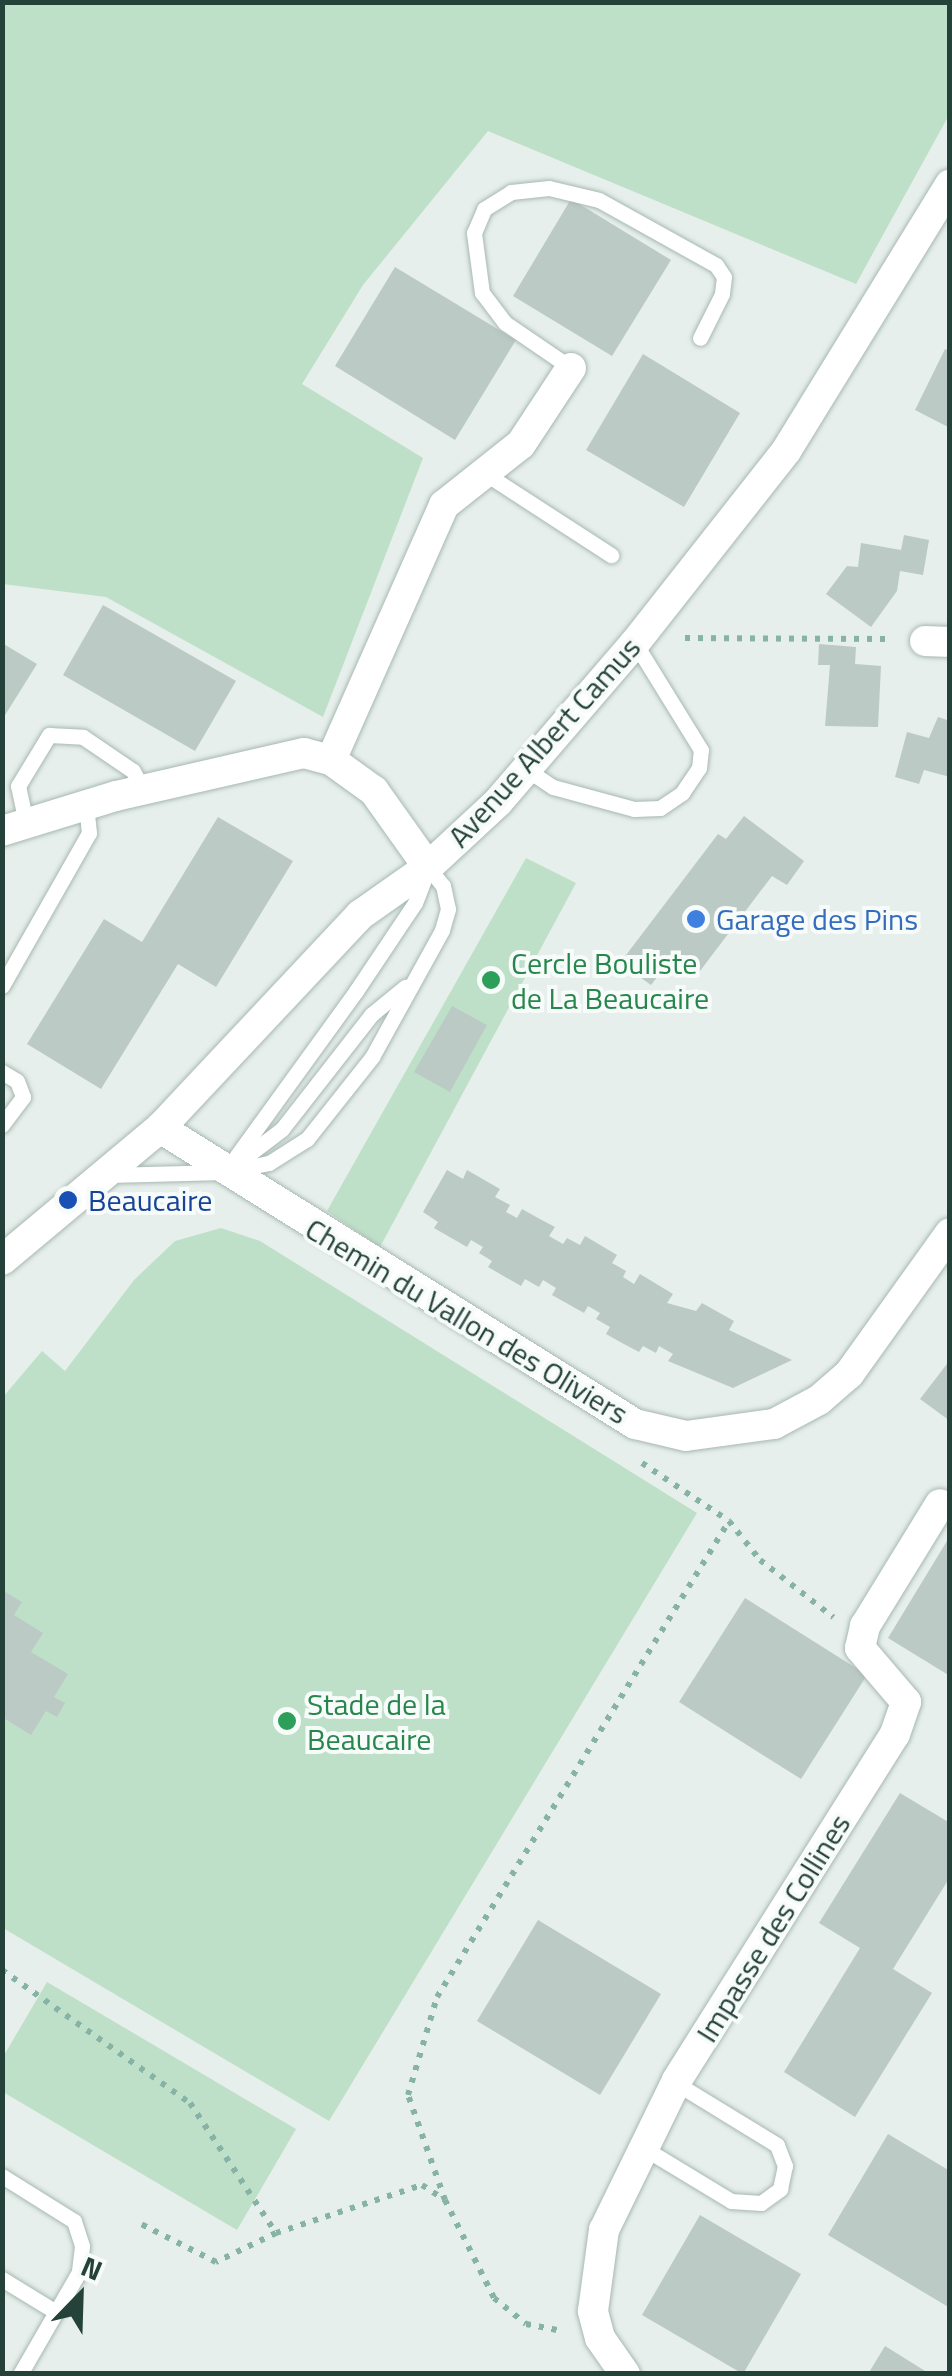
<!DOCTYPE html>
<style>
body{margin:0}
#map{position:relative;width:952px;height:2376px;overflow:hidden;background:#e6efeb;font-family:"Titillium Web",sans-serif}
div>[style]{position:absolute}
.green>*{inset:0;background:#bfe0c8}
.building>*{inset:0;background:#bbcac4}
.path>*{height:6px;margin-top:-3px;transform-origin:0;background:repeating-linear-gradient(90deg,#86b3a5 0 5px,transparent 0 13px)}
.roads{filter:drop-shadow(0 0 2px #a8b8b2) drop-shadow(0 0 2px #a8b8b2)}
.service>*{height:15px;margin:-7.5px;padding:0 7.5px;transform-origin:7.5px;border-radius:7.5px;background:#fff}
.minor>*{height:30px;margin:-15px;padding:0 15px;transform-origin:15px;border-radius:15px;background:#fff}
.tertiary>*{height:30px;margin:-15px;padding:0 15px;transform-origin:15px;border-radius:15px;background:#fff}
.dots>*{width:28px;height:28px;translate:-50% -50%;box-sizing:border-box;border:5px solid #f7fbf9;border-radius:50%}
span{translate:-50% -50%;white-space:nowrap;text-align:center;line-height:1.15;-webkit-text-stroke:8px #f7fbf9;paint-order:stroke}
.street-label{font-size:30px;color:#24423a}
.shop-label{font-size:30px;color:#366cbe}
.left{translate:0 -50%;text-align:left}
.leisure-label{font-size:30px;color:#27864d}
.transit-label{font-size:30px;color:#164399}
.frame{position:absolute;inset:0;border:5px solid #24423a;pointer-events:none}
.north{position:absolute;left:30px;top:2246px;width:100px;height:100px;-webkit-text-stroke:8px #f7fbf9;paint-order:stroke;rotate:23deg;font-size:28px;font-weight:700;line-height:40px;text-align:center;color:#24423a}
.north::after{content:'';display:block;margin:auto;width:35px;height:45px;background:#24423a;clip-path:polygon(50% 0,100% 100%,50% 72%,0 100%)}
</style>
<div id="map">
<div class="green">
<i style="clip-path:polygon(3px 2px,949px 3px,949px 115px,856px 284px,488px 131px,363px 285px,302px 384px,423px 458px,323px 717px,106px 597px,3px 584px)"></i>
<i style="clip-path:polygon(526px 858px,576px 883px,380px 1247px,327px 1211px)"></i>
<i style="clip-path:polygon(221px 1228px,260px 1241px,697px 1513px,329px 2121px,3px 1928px,3px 1397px,42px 1351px,65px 1371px,134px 1280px,175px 1241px)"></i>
<i style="clip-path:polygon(47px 1982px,296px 2129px,237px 2230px,3px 2092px,3px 2057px)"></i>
</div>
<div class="building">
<i style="clip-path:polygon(571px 199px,671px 260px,612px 356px,513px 296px)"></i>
<i style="clip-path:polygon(395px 267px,516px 340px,455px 440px,335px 366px)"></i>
<i style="clip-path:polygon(945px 349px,950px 351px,950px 428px,915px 410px)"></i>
<i style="clip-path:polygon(643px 354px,740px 413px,684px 507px,586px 450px)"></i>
<i style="clip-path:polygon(904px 535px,929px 540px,923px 575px,900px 571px,897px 591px,871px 627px,826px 594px,847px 566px,858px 567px,861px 543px,901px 550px)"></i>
<i style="clip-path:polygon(103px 605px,236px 681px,195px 751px,63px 675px)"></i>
<i style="clip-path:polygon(2px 643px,37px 664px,2px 720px)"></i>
<i style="clip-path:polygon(819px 644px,856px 647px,855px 664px,881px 666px,878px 727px,825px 726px,830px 665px,818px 665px)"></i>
<i style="clip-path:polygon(938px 717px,950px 721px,950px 777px,924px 770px,919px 784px,895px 777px,907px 732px,929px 738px)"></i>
<i style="clip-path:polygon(744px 816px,804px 861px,787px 885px,772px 876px,700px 971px,675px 954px,651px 985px,620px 963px,718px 834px,726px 839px)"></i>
<i style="clip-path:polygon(218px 817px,293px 861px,216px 987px,178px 964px,101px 1089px,27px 1044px,104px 919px,142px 942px)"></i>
<i style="clip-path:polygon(452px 1006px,487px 1025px,450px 1092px,414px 1072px)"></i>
<i style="clip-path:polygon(447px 1170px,463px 1179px,467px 1170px,500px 1189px,495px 1197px,510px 1205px,506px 1212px,517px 1218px,522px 1209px,538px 1218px,555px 1227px,549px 1236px,563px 1244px,567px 1238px,580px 1245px,585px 1236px,617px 1255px,612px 1263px,626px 1271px,623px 1277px,634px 1284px,640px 1274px,673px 1294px,667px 1303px,696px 1311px,702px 1303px,734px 1321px,729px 1330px,792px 1360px,733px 1388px,668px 1361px,673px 1354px,659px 1346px,656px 1353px,643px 1346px,639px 1352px,622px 1343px,606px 1334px,610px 1327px,596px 1319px,600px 1313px,588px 1306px,584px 1313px,552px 1295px,556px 1288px,543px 1280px,539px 1287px,525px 1279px,521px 1286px,488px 1267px,492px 1261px,479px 1253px,483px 1247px,471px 1240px,467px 1247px,434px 1228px,438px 1222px,423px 1212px)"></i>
<i style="clip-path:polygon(950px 1360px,950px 1421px,920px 1399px)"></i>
<i style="clip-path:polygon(950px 1536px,950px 1676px,888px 1638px)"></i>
<i style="clip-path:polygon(2px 1590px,22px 1602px,14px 1615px,43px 1633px,31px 1652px,68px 1674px,54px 1697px,65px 1703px,57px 1717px,46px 1711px,31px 1735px,2px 1717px)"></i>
<i style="clip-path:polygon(745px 1598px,867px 1675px,801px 1779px,679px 1702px)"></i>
<i style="clip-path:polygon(900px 1793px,950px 1823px,950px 1877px,893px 1969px,932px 1993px,855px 2117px,784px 2072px,860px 1948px,819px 1923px)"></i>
<i style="clip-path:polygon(538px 1920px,661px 1994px,600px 2095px,477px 2021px)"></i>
<i style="clip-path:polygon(888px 2134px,950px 2171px,950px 2308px,828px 2235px)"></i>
<i style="clip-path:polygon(700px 2215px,801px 2274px,743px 2374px,642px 2315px)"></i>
<i style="clip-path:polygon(885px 2346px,930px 2374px,868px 2374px)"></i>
</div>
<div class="path">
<i style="left:685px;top:638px;width:207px;rotate:0.3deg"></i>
<i style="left:642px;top:1463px;width:105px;rotate:33.7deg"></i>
<i style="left:729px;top:1521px;width:50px;rotate:51.5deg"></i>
<i style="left:760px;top:1560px;width:93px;rotate:38deg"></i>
<i style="left:2px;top:1970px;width:230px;rotate:35.3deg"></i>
<i style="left:190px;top:2103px;width:156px;rotate:56.5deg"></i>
<i style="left:276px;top:2233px;width:67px;rotate:154.2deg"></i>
<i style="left:216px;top:2262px;width:86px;rotate:-153.1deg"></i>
<i style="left:445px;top:2200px;width:111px;rotate:-109.4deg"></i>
<i style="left:408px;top:2095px;width:102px;rotate:-73.5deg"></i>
<i style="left:437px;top:1997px;width:558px;rotate:-58.47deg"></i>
<i style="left:276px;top:2233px;width:154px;rotate:-18.2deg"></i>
<i style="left:422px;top:2185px;width:27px;rotate:33deg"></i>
<i style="left:445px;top:2200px;width:110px;rotate:63.4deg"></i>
<i style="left:494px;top:2298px;width:41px;rotate:39.1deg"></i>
<i style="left:526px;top:2324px;width:37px;rotate:11deg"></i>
</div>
<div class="roads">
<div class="service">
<i style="left:571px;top:368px;width:80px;rotate:-145.7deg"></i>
<i style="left:505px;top:323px;width:38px;rotate:-127deg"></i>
<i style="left:482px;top:293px;width:61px;rotate:-97.6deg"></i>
<i style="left:474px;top:233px;width:26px;rotate:-67deg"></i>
<i style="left:484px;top:209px;width:32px;rotate:-32deg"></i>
<i style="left:511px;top:192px;width:38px;rotate:-6deg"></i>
<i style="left:549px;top:188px;width:51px;rotate:13.5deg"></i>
<i style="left:599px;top:200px;width:134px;rotate:29.1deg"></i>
<i style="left:716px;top:265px;width:14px;rotate:56deg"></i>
<i style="left:724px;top:277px;width:17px;rotate:97deg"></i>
<i style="left:722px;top:294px;width:49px;rotate:116.6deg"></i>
<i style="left:483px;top:472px;width:153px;rotate:33deg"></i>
<i style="left:526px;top:769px;width:32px;rotate:34deg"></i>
<i style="left:553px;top:787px;width:84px;rotate:15.2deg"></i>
<i style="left:634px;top:809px;width:26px;rotate:-2deg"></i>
<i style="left:660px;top:808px;width:27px;rotate:-34deg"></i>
<i style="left:682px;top:793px;width:30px;rotate:-56deg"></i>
<i style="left:699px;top:768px;width:18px;rotate:-84deg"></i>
<i style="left:701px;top:750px;width:126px;rotate:-121.7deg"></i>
<i style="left:26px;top:823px;width:38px;rotate:-102deg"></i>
<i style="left:18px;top:786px;width:60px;rotate:-58.7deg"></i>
<i style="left:49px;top:735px;width:34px;rotate:3deg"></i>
<i style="left:83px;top:737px;width:60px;rotate:34.2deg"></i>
<i style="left:133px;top:771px;width:21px;rotate:62deg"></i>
<i style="left:2px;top:986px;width:176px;rotate:-60.4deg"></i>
<i style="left:89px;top:833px;width:28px;rotate:-96deg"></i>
<i style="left:2px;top:1072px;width:17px;rotate:31deg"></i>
<i style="left:17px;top:1081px;width:17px;rotate:69deg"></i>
<i style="left:23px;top:1097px;width:35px;rotate:127deg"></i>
<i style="left:244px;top:1158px;width:48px;rotate:-37.3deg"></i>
<i style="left:282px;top:1129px;width:146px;rotate:-52deg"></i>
<i style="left:372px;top:1014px;width:43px;rotate:-39.3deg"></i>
<i style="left:225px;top:1172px;width:223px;rotate:-54.1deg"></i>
<i style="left:356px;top:991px;width:106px;rotate:-56.2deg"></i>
<i style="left:415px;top:903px;width:31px;rotate:-69deg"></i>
<i style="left:108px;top:1175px;width:117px;rotate:-1.5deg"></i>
<i style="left:225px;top:1172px;width:45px;rotate:-11.6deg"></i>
<i style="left:269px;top:1163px;width:45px;rotate:-32.3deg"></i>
<i style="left:307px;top:1139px;width:105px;rotate:-51.6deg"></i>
<i style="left:372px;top:1057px;width:145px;rotate:-61.1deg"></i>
<i style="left:442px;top:930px;width:22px;rotate:-74deg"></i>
<i style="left:448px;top:909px;width:24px;rotate:-102deg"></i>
<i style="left:443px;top:886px;width:24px;rotate:-128deg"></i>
<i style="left:642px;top:2147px;width:104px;rotate:31.2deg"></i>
<i style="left:731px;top:2201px;width:30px;rotate:4deg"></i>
<i style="left:761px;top:2203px;width:24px;rotate:-36deg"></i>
<i style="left:780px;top:2189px;width:24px;rotate:-78deg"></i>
<i style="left:785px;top:2166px;width:22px;rotate:-111deg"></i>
<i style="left:777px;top:2145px;width:119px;rotate:-148.5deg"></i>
<i style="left:2px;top:2176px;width:85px;rotate:32deg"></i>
<i style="left:74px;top:2221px;width:26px;rotate:72deg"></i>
<i style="left:82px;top:2246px;width:26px;rotate:97deg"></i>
<i style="left:79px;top:2272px;width:118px;rotate:120deg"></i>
<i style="left:2px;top:2279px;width:63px;rotate:31.4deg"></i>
</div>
<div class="minor">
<i style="left:925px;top:641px;width:25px;rotate:2deg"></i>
<i style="left:331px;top:760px;width:279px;rotate:-66.1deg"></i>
<i style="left:444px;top:505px;width:98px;rotate:-38.4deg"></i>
<i style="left:521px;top:444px;width:91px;rotate:-56.7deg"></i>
<i style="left:2px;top:831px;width:119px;rotate:-17.1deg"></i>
<i style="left:116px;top:796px;width:193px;rotate:-12.9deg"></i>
<i style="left:304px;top:753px;width:28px;rotate:15deg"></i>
<i style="left:331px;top:760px;width:53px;rotate:35.8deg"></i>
<i style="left:374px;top:791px;width:93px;rotate:54.6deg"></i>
<i style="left:160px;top:1128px;width:560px;rotate:31.93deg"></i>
<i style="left:635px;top:1424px;width:52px;rotate:13.2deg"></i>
<i style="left:686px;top:1436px;width:89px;rotate:-7.8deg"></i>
<i style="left:774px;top:1424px;width:51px;rotate:-28.1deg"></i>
<i style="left:819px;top:1400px;width:40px;rotate:-41deg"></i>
<i style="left:849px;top:1374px;width:173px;rotate:-54.4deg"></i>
<i style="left:625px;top:2374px;width:44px;rotate:-124.8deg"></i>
<i style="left:600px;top:2338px;width:28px;rotate:-105deg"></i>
<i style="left:593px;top:2311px;width:82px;rotate:-82.3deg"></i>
<i style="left:604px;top:2230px;width:167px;rotate:-64deg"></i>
<i style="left:677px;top:2080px;width:409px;rotate:-57.8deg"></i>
<i style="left:895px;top:1734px;width:34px;rotate:-71deg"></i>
<i style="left:906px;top:1702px;width:71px;rotate:-130.4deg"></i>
<i style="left:860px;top:1648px;width:23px;rotate:-77deg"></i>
<i style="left:865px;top:1626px;width:143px;rotate:-58.4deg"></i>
</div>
<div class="tertiary">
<i style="left:2px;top:1260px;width:206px;rotate:-39.9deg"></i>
<i style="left:160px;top:1128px;width:292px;rotate:-46.8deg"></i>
<i style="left:360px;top:915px;width:83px;rotate:-35.2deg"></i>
<i style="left:428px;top:867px;width:96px;rotate:-42.9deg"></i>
<i style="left:498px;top:802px;width:210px;rotate:-49.3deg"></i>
<i style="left:635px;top:643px;width:244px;rotate:-51.8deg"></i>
<i style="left:786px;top:451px;width:313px;rotate:-58.4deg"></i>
</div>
</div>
<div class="dots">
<i style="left:696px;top:919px;background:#3f7fe0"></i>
<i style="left:491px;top:980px;background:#2e9e5b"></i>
<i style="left:68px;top:1200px;background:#1a4fb4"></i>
<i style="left:287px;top:1721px;background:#2e9e5b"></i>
</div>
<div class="street-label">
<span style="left:544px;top:742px;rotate:-48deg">Avenue Albert Camus</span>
<span style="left:467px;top:1321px;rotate:31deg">Chemin du Vallon des Oliviers</span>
<span style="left:773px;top:1928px;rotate:-58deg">Impasse des Collines</span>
</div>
<div class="shop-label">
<span class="left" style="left:716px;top:919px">Garage des Pins</span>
</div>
<div class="leisure-label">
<span class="left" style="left:511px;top:980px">Cercle Bouliste<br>de La Beaucaire</span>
<span class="left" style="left:307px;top:1721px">Stade de la<br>Beaucaire</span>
</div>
<div class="transit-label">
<span class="left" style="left:88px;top:1200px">Beaucaire</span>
</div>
<div class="frame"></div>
<div class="north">N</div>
</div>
